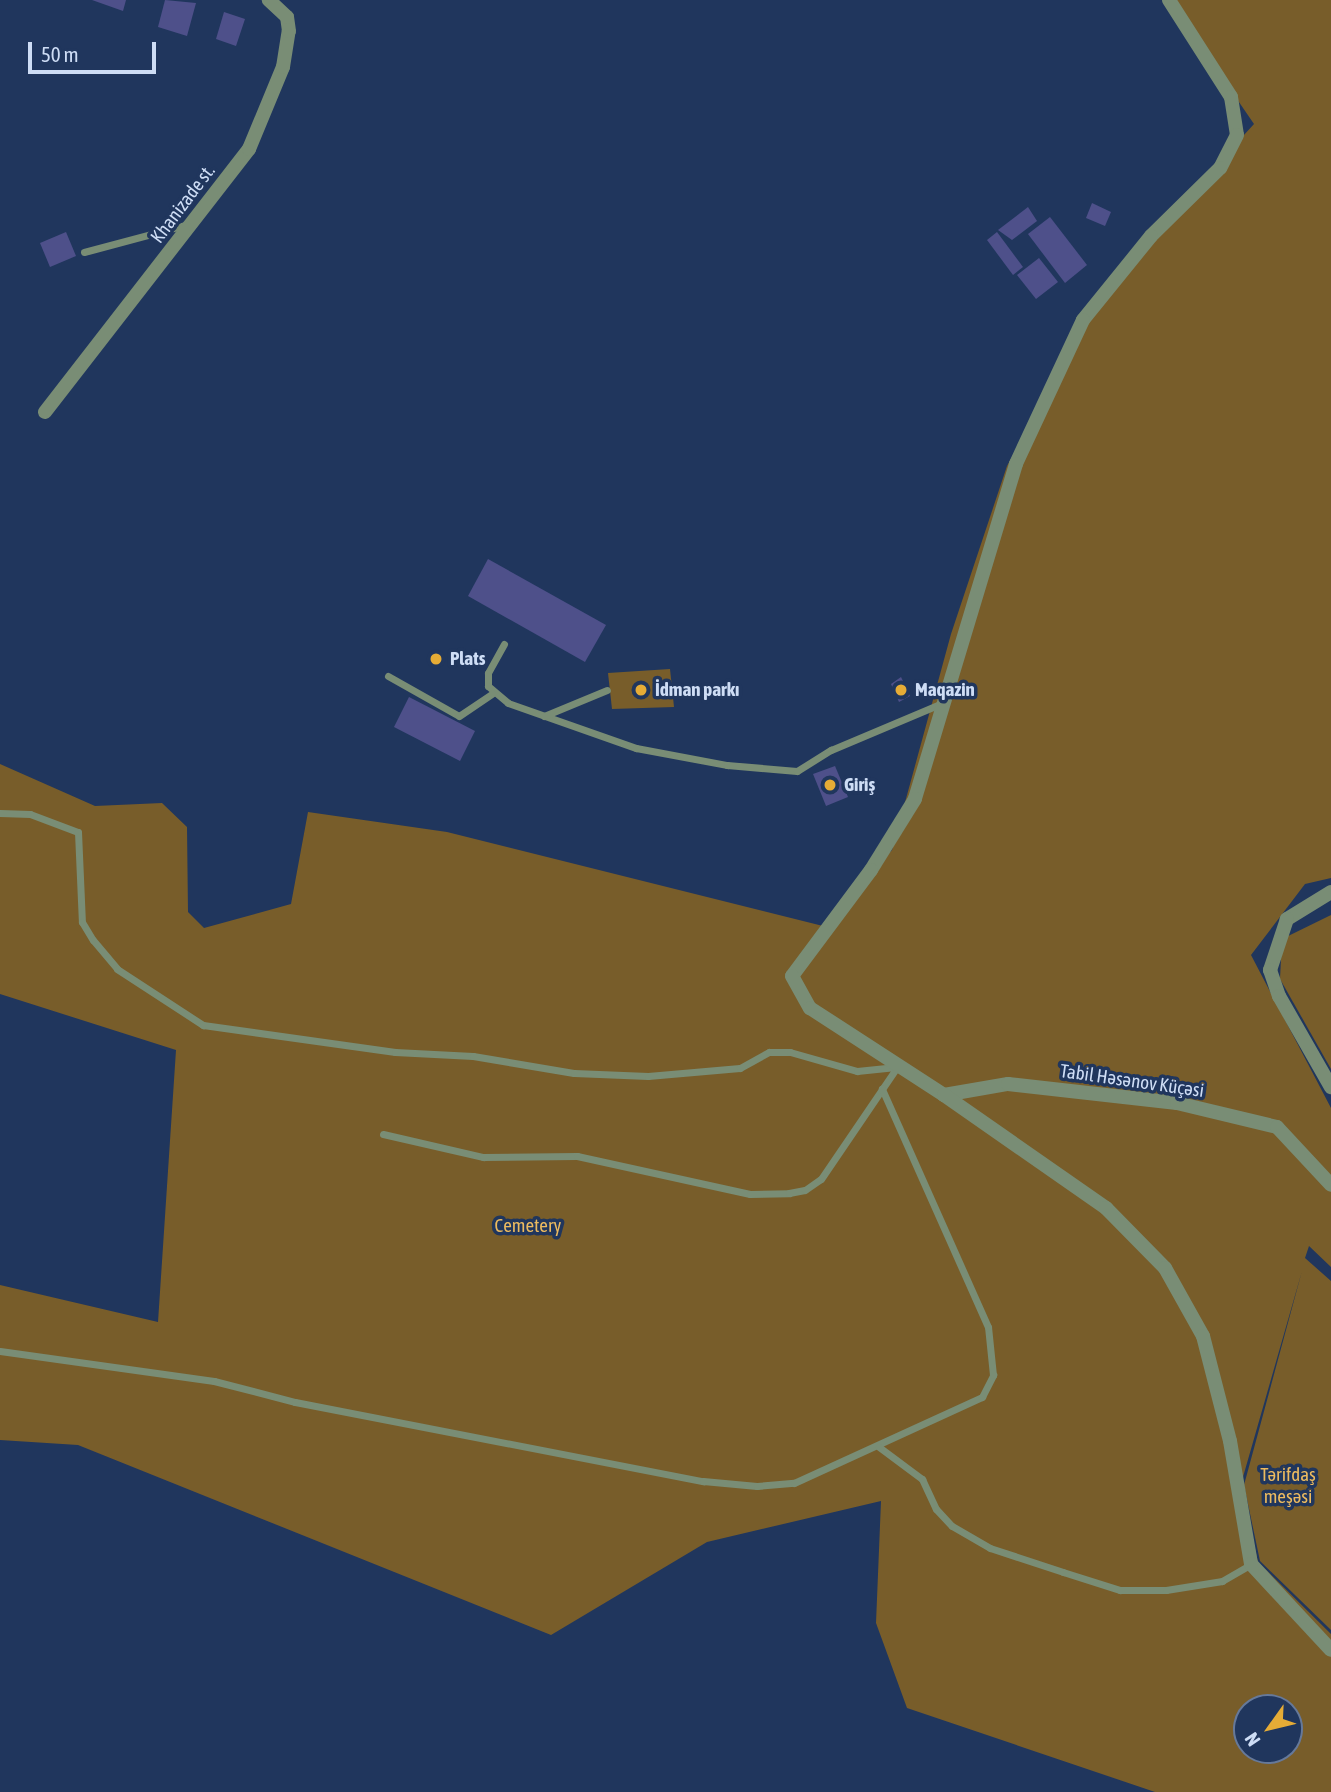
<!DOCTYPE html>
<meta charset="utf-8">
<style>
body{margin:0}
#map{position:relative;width:1331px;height:1792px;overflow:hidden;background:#20365d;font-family:"Asap Condensed",sans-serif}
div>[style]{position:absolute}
.green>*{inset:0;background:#785d2a}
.building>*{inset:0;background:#4e508a}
.service>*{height:7px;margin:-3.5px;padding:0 3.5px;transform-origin:3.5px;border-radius:3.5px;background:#798d75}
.minor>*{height:14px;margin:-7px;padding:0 7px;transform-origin:7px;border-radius:7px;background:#798d75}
.tertiary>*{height:14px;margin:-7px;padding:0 7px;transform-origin:7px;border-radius:7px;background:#798d75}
.dots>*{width:19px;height:19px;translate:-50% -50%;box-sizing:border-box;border:4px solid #20365d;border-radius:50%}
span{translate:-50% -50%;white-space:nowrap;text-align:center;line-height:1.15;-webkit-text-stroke:7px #20365d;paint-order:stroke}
.street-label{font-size:19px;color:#ceddf5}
.poi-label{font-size:19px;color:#ceddf5;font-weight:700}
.left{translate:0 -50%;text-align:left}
.park-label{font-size:19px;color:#ecba5f}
.north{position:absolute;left:1233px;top:1694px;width:70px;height:70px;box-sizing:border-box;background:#20365d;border:2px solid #66799a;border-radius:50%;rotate:236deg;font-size:19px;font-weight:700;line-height:28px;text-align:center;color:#ceddf5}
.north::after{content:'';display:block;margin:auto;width:24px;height:32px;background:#e6ac36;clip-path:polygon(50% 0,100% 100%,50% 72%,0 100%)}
.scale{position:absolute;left:28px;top:42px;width:128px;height:32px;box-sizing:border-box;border:4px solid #ceddf5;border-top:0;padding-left:9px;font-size:21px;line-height:24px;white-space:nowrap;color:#ceddf5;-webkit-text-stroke:5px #20365d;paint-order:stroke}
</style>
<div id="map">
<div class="green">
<i style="clip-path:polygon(evenodd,1169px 0,1331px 0,1331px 878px,1305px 884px,1251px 955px,1331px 1108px,1331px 1267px,1309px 1246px,1305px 1258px,1331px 1281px,1331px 1630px,1260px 1561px,1244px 1485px,1302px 1271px,1241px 1484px,1258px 1562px,1331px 1634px,1331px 1792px,1155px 1792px,907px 1708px,876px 1623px,881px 1501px,707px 1542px,551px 1635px,78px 1445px,0 1440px,0 1285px,158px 1322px,176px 1050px,0 994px,0 764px,95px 806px,162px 803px,187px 827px,188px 912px,204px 928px,291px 904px,308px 812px,447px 832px,823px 926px,892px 850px,951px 634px,1007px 466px,1103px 289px,1254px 124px,1169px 0,1247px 1708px,1289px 1708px,1289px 1750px,1247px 1750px,1247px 1708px)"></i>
<i style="clip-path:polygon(670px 669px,674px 707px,612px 709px,608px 673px)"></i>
<i style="clip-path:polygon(1331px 915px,1331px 1069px,1280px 979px,1282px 939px)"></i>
</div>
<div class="building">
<i style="clip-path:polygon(92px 0,126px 0,123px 11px)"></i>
<i style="clip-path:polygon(165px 0,196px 3px,187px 36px,158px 27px)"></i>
<i style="clip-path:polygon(224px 12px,245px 19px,236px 46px,216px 39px)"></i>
<i style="clip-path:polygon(1092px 203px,1111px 212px,1105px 226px,1086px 218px)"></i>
<i style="clip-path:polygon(1028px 207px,1037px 221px,1012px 240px,998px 230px)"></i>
<i style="clip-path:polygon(1050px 217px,1087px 265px,1065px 283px,1028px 234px)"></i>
<i style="clip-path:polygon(66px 232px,76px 256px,50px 267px,40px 243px)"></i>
<i style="clip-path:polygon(997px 232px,1023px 267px,1013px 275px,987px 240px)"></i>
<i style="clip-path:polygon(1039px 258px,1058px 282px,1036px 299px,1017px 275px)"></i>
<i style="clip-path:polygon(488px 559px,606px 625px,585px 662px,468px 596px)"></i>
<i style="clip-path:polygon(901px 677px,910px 696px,899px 702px,891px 684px)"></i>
<i style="clip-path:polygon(409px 697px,475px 731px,460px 761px,394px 727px)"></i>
<i style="clip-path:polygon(835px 766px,848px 797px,826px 806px,813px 774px)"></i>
</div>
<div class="service">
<i style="left:84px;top:252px;width:109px;rotate:-14.9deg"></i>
<i style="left:504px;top:644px;width:33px;rotate:119deg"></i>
<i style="left:488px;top:673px;width:13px;rotate:90deg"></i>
<i style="left:488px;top:686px;width:26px;rotate:40deg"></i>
<i style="left:508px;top:703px;width:136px;rotate:19.4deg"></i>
<i style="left:636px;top:748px;width:93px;rotate:10.6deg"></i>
<i style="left:727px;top:765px;width:70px;rotate:4.9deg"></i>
<i style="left:797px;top:771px;width:40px;rotate:-32deg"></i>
<i style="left:831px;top:750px;width:121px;rotate:-22.9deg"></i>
<i style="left:388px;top:676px;width:81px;rotate:29.4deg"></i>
<i style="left:459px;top:716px;width:40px;rotate:-34deg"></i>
<i style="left:544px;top:716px;width:68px;rotate:-22.4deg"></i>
<i style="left:0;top:813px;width:30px;rotate:2deg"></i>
<i style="left:30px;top:814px;width:51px;rotate:20.6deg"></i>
<i style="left:78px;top:832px;width:90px;rotate:87.5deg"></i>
<i style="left:82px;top:922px;width:21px;rotate:59deg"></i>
<i style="left:93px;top:940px;width:38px;rotate:50deg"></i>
<i style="left:117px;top:969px;width:103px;rotate:33.1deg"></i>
<i style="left:203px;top:1025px;width:194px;rotate:8deg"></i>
<i style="left:395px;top:1052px;width:78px;rotate:2.9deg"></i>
<i style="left:473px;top:1056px;width:102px;rotate:9.6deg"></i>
<i style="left:574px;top:1073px;width:74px;rotate:2.3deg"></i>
<i style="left:648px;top:1076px;width:92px;rotate:-5deg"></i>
<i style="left:740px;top:1068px;width:33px;rotate:-29deg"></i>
<i style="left:769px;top:1052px;width:21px"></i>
<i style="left:790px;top:1052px;width:70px;rotate:15.8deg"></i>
<i style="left:857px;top:1071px;width:39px;rotate:-6deg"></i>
<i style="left:383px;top:1134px;width:103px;rotate:13deg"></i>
<i style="left:483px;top:1157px;width:94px;rotate:-0.6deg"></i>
<i style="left:577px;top:1156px;width:177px;rotate:12.4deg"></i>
<i style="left:750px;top:1194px;width:39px;rotate:-1deg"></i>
<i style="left:789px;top:1193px;width:16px;rotate:-11deg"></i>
<i style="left:805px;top:1190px;width:19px;rotate:-35deg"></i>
<i style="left:821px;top:1179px;width:135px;rotate:-55.8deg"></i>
<i style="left:0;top:1351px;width:216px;rotate:8deg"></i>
<i style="left:214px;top:1381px;width:84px;rotate:14.5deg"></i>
<i style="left:295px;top:1402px;width:416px;rotate:11deg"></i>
<i style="left:703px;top:1481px;width:54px;rotate:5.3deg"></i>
<i style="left:757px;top:1486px;width:37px;rotate:-5deg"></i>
<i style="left:794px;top:1483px;width:207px;rotate:-24.6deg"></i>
<i style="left:982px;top:1397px;width:25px;rotate:-63deg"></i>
<i style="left:993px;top:1375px;width:48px;rotate:-95.9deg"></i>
<i style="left:988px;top:1327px;width:261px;rotate:-114deg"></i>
<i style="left:879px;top:1447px;width:54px;rotate:36.7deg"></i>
<i style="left:922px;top:1479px;width:33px;rotate:65deg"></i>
<i style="left:936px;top:1509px;width:23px;rotate:47deg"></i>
<i style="left:952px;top:1526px;width:44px;rotate:30.1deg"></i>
<i style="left:990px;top:1548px;width:77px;rotate:18.2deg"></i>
<i style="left:1063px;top:1572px;width:60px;rotate:17.5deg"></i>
<i style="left:1120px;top:1590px;width:46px"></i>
<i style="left:1166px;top:1590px;width:57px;rotate:-9.1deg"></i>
<i style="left:1222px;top:1581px;width:34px;rotate:-30deg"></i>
</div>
<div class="minor">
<i style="left:45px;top:412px;width:333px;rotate:-52.2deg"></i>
<i style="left:249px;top:149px;width:89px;rotate:-67.5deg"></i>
<i style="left:283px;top:67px;width:36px;rotate:-81deg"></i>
<i style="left:289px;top:31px;width:14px;rotate:-98deg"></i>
<i style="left:287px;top:17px;width:25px;rotate:-137deg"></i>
<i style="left:1331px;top:892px;width:52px;rotate:148.5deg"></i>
<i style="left:1287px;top:919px;width:54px;rotate:108.4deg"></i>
<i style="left:1270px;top:970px;width:28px;rotate:71deg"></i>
<i style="left:1279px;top:996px;width:105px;rotate:60.3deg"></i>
<i style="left:944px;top:1095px;width:65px;rotate:-9.8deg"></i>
<i style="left:1008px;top:1084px;width:170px;rotate:6.4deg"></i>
<i style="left:1177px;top:1103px;width:103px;rotate:13.5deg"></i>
<i style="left:1277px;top:1127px;width:79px;rotate:47deg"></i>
</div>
<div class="tertiary">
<i style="left:1169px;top:0;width:115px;rotate:57.4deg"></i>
<i style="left:1231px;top:97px;width:38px;rotate:81deg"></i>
<i style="left:1237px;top:135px;width:37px;rotate:117deg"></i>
<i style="left:1220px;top:168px;width:97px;rotate:135.4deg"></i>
<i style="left:1151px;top:236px;width:108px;rotate:129deg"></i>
<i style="left:1083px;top:320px;width:159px;rotate:115deg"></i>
<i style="left:1016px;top:464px;width:350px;rotate:106.8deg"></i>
<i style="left:915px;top:799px;width:84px;rotate:121.8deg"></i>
<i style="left:871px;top:870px;width:132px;rotate:126.7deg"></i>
<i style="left:792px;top:976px;width:37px;rotate:61deg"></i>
<i style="left:810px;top:1008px;width:160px;rotate:33deg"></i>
<i style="left:944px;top:1095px;width:198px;rotate:34.9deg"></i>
<i style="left:1106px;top:1208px;width:84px;rotate:45.5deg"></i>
<i style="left:1165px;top:1268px;width:78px;rotate:60.8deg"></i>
<i style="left:1203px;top:1336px;width:108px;rotate:75.6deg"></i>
<i style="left:1230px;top:1441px;width:125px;rotate:80.3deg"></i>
<i style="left:1251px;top:1564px;width:117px;rotate:47.1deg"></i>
</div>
<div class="dots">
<i style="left:436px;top:659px;background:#e6ac36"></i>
<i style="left:641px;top:690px;background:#e6ac36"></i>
<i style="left:901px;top:690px;background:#e6ac36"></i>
<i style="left:830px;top:785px;background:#e6ac36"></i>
</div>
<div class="street-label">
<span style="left:183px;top:204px;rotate:-53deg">Khanizade st.</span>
<span style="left:1132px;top:1081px;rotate:8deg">Tabil Həsənov Küçəsi</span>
</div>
<div class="poi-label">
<span class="left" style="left:450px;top:659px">Plats</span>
<span class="left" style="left:655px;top:690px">İdman parkı</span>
<span class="left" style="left:915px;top:690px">Maqazin</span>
<span class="left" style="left:844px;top:785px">Giriş</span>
</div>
<div class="park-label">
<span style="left:528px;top:1226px">Cemetery</span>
<span style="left:1288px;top:1486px">Tərifdaş<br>meşəsi</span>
</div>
<div class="north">N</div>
<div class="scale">50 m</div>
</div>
